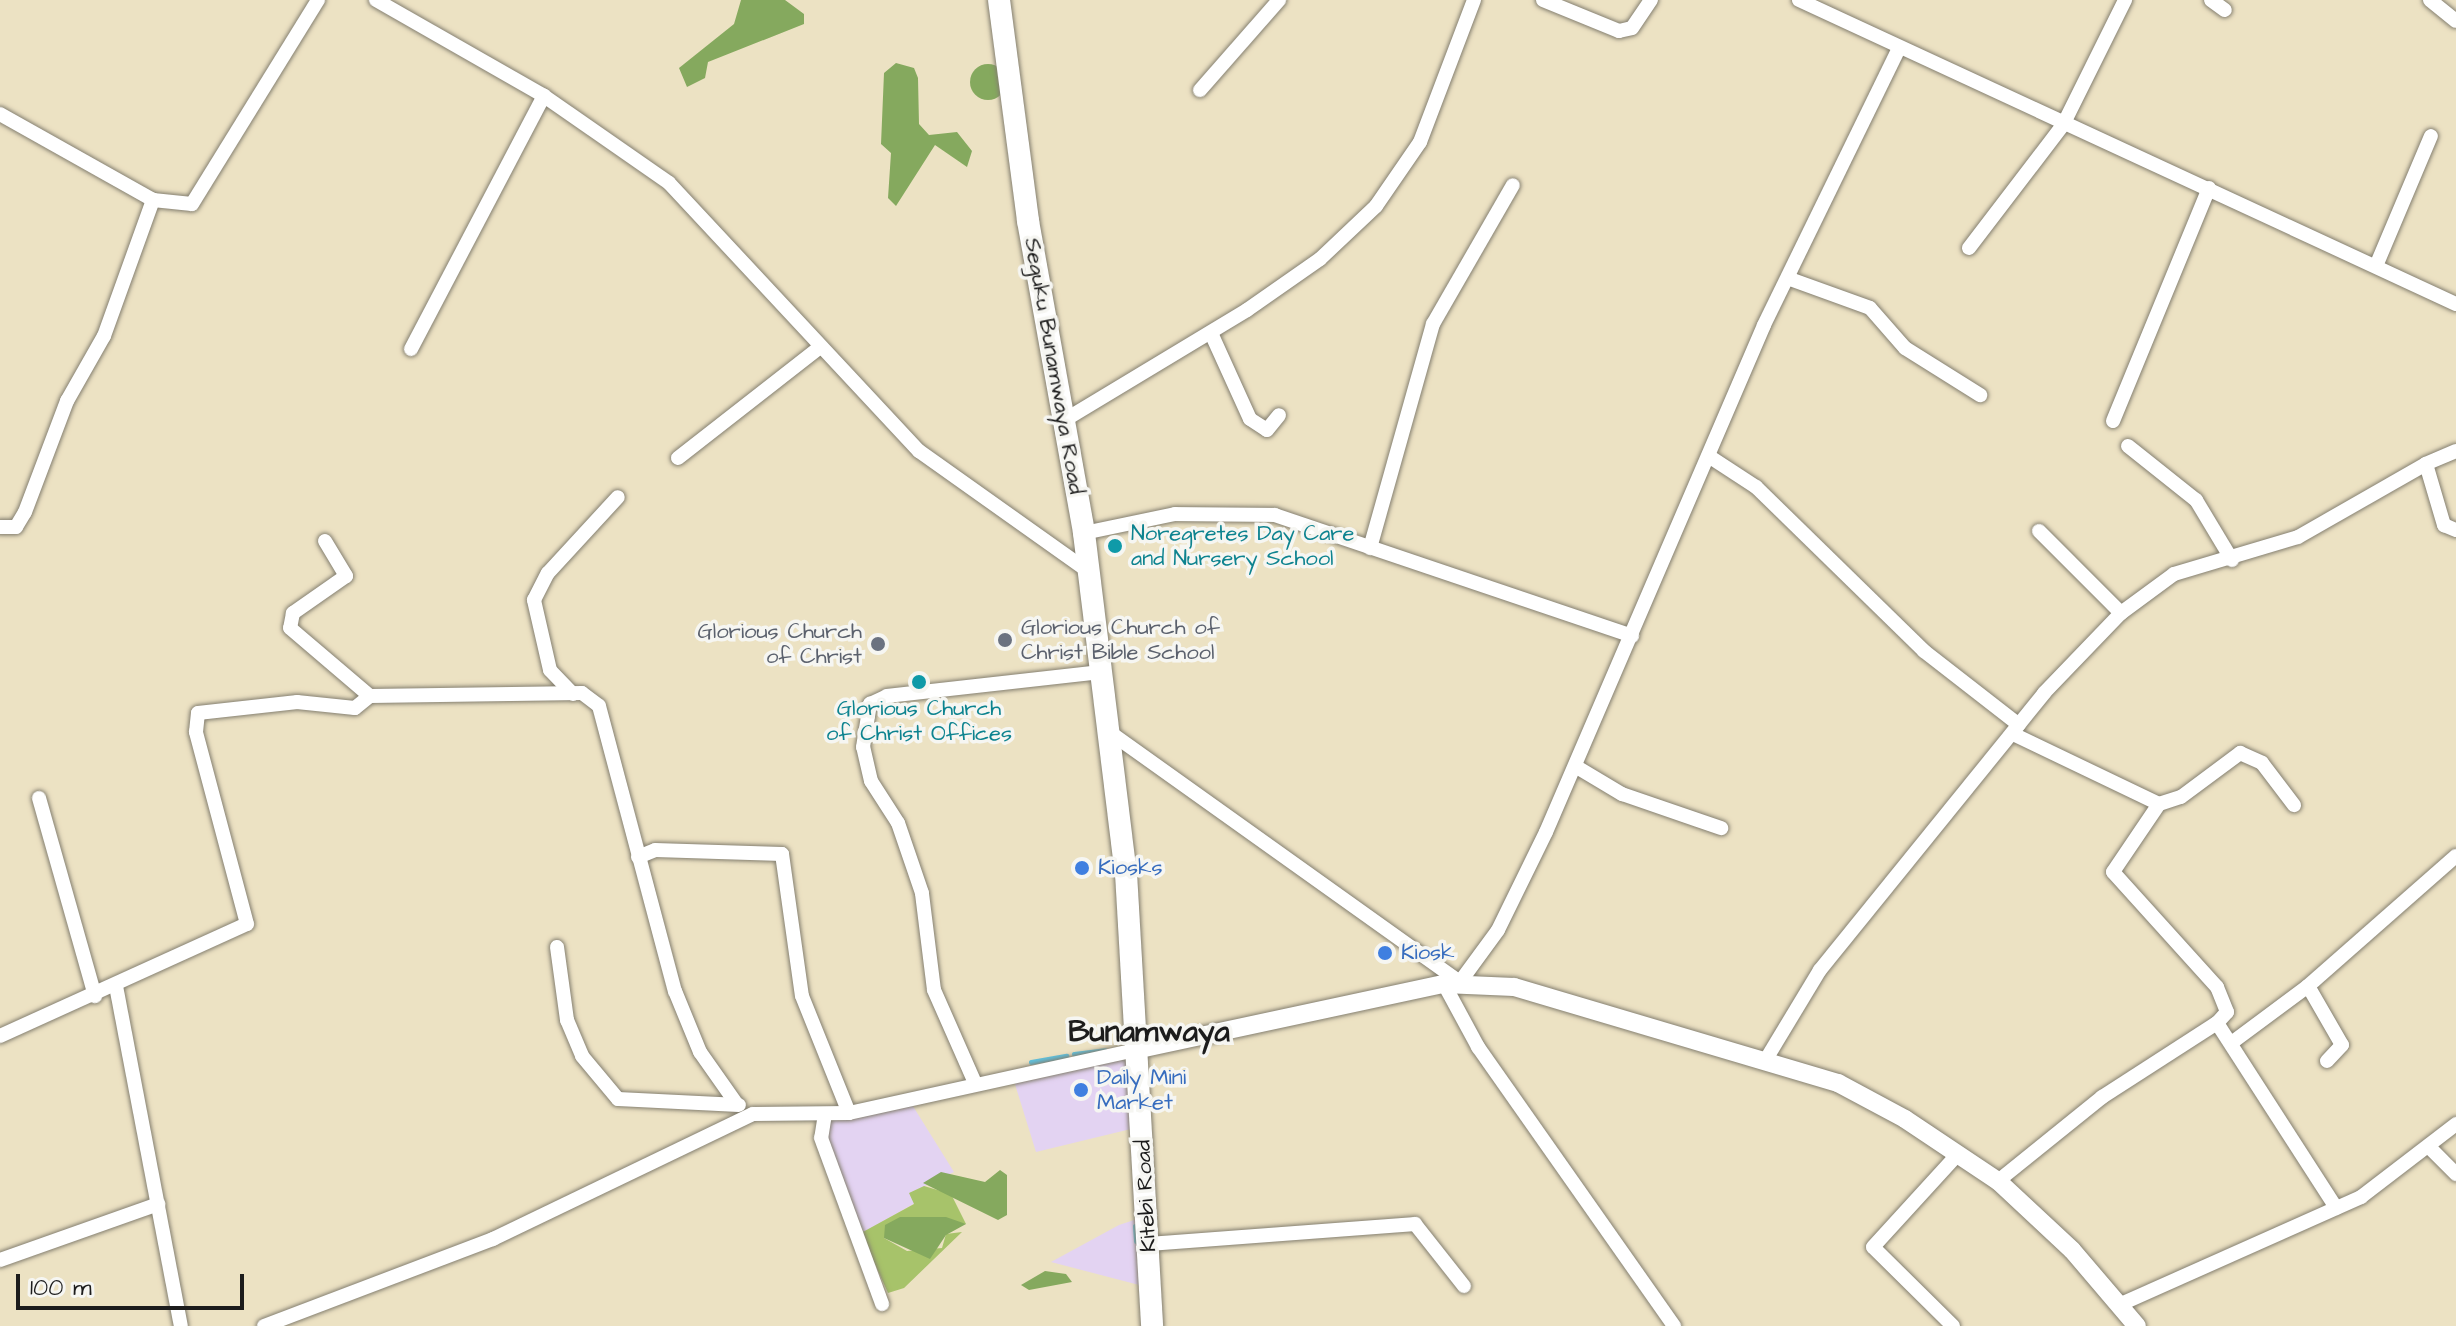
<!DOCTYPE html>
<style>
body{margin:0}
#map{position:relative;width:2456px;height:1326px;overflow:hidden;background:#ece2c3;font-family:"Architects Daughter",sans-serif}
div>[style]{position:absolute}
.built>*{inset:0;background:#e3d3f2}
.green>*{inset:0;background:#a7c36a}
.forest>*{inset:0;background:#85a95e}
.round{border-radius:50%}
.stream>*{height:5px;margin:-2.5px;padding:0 2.5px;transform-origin:2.5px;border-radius:2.5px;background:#5fc1dd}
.roads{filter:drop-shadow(0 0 2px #847f70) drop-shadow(0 0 2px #847f70)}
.minor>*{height:14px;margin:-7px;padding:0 7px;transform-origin:7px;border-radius:7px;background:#fff}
.tertiary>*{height:18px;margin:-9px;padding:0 9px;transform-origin:9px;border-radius:9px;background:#fff}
.secondary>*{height:22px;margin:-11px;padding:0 11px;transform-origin:11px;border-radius:11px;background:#fff}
.dots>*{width:22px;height:22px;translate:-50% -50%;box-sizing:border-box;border:4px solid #f6f6f2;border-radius:50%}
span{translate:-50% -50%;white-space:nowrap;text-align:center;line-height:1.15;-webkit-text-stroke:7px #f6f6f2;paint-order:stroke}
.street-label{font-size:22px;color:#1c1c1c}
.culture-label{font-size:22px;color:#0d838f}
.left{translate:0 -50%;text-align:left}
.worship-label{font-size:22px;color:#5b616d}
.right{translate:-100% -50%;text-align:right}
.shop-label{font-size:22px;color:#366cbe}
.district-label{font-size:30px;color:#1c1c1c;font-weight:700}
.scale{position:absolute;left:16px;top:1274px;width:228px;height:36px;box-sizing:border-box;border:4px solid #1c1c1c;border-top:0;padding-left:10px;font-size:24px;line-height:28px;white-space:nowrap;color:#1c1c1c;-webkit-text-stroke:6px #f6f6f2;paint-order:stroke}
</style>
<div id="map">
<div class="built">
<i style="clip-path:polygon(1128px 1058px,1135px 1128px,1036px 1152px,1014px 1081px)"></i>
<i style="clip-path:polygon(911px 1103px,954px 1172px,910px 1193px,915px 1203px,857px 1236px,828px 1148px,827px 1121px)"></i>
<i style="clip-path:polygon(1137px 1219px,1143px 1286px,1051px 1262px,1119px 1225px)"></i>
</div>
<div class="green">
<i style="clip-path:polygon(924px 1186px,951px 1194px,966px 1224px,901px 1217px,884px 1238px,907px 1251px,942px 1248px,946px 1234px,962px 1232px,904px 1288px,888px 1293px,861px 1233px,914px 1204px,909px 1193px)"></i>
</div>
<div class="forest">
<i style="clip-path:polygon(741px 0,785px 0,804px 14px,804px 24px,708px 62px,705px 78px,687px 87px,679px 68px,734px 24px)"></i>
<i style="clip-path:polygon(896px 63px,914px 68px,918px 78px,919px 124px,929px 135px,957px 132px,972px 151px,967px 167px,935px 145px,896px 206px,888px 198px,891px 153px,881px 144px,884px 73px)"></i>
<i class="round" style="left:970px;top:64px;width:36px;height:36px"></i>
<i style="clip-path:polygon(1000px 1170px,1007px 1175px,1007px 1215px,998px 1220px,923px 1183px,941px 1172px,985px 1182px)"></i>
<i style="clip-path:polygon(900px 1217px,946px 1217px,966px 1224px,946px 1235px,930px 1259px,884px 1238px,885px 1225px)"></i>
<i style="clip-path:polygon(1045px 1271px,1066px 1274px,1072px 1282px,1029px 1290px,1021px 1285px)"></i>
</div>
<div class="stream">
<i style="left:1074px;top:1054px;width:31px;rotate:-7deg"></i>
<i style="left:1031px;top:1062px;width:36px;rotate:-10deg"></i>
<i style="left:1135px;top:1226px;width:15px;rotate:86deg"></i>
</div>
<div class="roads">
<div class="minor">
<i style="left:376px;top:0;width:193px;rotate:29.7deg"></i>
<i style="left:544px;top:96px;width:152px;rotate:34.8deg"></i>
<i style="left:669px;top:183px;width:367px;rotate:47deg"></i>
<i style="left:919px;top:451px;width:209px;rotate:35.4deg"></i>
<i style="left:1543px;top:0;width:82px;rotate:22.2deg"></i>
<i style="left:1619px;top:31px;width:13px;rotate:-13deg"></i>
<i style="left:1632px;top:28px;width:34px;rotate:-56deg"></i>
<i style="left:1799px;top:0;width:724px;rotate:24.83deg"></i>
<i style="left:2211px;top:0;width:17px;rotate:36deg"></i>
<i style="left:2430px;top:0;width:33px;rotate:39deg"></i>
<i style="left:1200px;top:90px;width:120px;rotate:-48.7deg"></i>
<i style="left:0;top:114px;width:176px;rotate:29.3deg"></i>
<i style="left:1969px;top:248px;width:155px;rotate:-52.6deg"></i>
<i style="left:2063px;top:125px;width:140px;rotate:-63.6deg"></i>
<i style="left:2376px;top:266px;width:141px;rotate:-67.1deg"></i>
<i style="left:1790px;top:279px;width:85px;rotate:19.9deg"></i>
<i style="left:1870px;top:308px;width:53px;rotate:48.8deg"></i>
<i style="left:1905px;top:348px;width:89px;rotate:32.1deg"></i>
<i style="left:1211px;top:333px;width:94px;rotate:65.6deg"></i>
<i style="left:1250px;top:419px;width:20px;rotate:33deg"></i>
<i style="left:1267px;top:430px;width:19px;rotate:-51deg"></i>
<i style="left:411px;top:349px;width:286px;rotate:-62.3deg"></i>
<i style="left:1063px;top:421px;width:215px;rotate:-31.1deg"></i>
<i style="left:1247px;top:310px;width:89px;rotate:-34.9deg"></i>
<i style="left:1320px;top:259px;width:77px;rotate:-43.4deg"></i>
<i style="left:1376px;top:206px;width:78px;rotate:-55.5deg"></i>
<i style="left:1420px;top:142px;width:152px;rotate:-69.2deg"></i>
<i style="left:2113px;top:421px;width:252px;rotate:-67.6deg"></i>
<i style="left:2128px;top:446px;width:87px;rotate:38.5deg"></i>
<i style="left:2196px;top:500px;width:70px;rotate:59deg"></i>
<i style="left:2456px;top:451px;width:33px;rotate:157deg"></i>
<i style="left:2426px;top:464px;width:64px;rotate:73.6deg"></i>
<i style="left:2444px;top:525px;width:13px;rotate:23deg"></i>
<i style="left:1710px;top:457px;width:55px;rotate:33.1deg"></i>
<i style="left:1756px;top:487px;width:235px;rotate:44.3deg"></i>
<i style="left:1924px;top:651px;width:120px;rotate:37.9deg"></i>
<i style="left:678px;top:458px;width:180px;rotate:-38deg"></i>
<i style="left:0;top:527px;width:16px"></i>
<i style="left:16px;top:527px;width:17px;rotate:-59deg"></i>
<i style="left:25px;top:512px;width:119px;rotate:-69.3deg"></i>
<i style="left:67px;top:401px;width:75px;rotate:-60.4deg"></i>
<i style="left:104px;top:336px;width:145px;rotate:-70.2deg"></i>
<i style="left:153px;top:200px;width:39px;rotate:6deg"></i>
<i style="left:192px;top:204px;width:240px;rotate:-58.3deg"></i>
<i style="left:2039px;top:531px;width:116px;rotate:45deg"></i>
<i style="left:1084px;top:533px;width:93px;rotate:-11.8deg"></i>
<i style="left:1175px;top:514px;width:100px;rotate:0.6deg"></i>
<i style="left:1275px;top:515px;width:377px;rotate:18.7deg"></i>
<i style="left:325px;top:541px;width:41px;rotate:59deg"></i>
<i style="left:346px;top:576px;width:65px;rotate:145.1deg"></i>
<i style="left:293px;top:613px;width:15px;rotate:101deg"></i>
<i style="left:290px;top:628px;width:105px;rotate:40.4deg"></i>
<i style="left:1370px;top:548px;width:233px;rotate:-74.3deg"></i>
<i style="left:1433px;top:324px;width:160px;rotate:-60.1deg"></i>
<i style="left:573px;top:694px;width:33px;rotate:-134deg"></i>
<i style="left:550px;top:670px;width:72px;rotate:-102.9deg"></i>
<i style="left:534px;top:600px;width:30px;rotate:-63deg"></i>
<i style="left:548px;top:573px;width:103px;rotate:-47.4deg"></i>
<i style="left:1108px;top:731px;width:432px;rotate:35.5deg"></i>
<i style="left:1460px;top:982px;width:64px;rotate:-53.8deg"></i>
<i style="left:1498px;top:930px;width:109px;rotate:-63.9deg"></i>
<i style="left:1546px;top:832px;width:552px;rotate:-66.73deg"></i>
<i style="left:1764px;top:325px;width:308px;rotate:-64deg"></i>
<i style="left:2013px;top:734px;width:162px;rotate:25.6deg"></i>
<i style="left:2159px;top:804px;width:23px;rotate:-18deg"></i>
<i style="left:2181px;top:797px;width:74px;rotate:-36.7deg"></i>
<i style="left:2240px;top:753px;width:24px;rotate:24deg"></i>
<i style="left:2262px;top:763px;width:53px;rotate:52.7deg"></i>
<i style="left:1575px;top:766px;width:55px;rotate:30.8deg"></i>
<i style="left:1622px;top:794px;width:105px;rotate:19deg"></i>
<i style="left:39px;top:798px;width:206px;rotate:74.2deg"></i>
<i style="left:2159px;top:804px;width:82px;rotate:124.1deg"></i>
<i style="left:2113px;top:872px;width:155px;rotate:47.9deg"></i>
<i style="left:2217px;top:987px;width:27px;rotate:68deg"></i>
<i style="left:2227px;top:1012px;width:15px;rotate:132deg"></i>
<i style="left:638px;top:857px;width:18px;rotate:-22deg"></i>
<i style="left:655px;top:850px;width:127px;rotate:1.8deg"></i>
<i style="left:782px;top:854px;width:143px;rotate:82deg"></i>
<i style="left:802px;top:996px;width:126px;rotate:68.1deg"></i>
<i style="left:557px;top:947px;width:74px;rotate:82.2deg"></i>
<i style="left:567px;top:1020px;width:39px;rotate:67deg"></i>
<i style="left:582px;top:1056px;width:56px;rotate:50.1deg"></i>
<i style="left:618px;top:1099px;width:121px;rotate:2.8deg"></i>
<i style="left:1444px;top:984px;width:72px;rotate:61.6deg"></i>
<i style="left:1478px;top:1047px;width:341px;rotate:54.9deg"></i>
<i style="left:116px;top:986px;width:346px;rotate:79.2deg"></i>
<i style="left:0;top:1036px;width:271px;rotate:-24.4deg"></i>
<i style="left:247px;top:924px;width:199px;rotate:-104.9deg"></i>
<i style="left:196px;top:732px;width:19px;rotate:-84deg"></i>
<i style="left:198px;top:713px;width:100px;rotate:-6.3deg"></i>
<i style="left:297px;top:702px;width:58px;rotate:5.9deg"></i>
<i style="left:355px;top:708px;width:19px;rotate:-39deg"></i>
<i style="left:370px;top:696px;width:212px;rotate:-0.8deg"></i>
<i style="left:582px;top:693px;width:21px;rotate:37deg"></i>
<i style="left:599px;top:706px;width:295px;rotate:75.1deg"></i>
<i style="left:675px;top:991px;width:66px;rotate:67.7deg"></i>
<i style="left:700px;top:1052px;width:62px;rotate:54.8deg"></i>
<i style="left:2234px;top:1041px;width:92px;rotate:-36.6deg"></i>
<i style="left:1765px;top:1061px;width:106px;rotate:-58.9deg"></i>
<i style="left:1820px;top:970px;width:356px;rotate:-51deg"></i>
<i style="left:2044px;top:693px;width:111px;rotate:-46.1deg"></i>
<i style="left:2121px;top:613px;width:66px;rotate:-36.3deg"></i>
<i style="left:2174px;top:574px;width:129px;rotate:-16.6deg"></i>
<i style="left:2298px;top:537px;width:147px;rotate:-29.7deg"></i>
<i style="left:2327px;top:1061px;width:22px;rotate:-47deg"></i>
<i style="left:2342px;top:1045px;width:68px;rotate:-120deg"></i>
<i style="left:2308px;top:986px;width:197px;rotate:-41.3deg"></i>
<i style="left:975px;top:1083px;width:102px;rotate:-113.8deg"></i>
<i style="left:934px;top:990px;width:98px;rotate:-97.1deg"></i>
<i style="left:922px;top:893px;width:74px;rotate:-108.9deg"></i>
<i style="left:898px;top:823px;width:50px;rotate:-122.7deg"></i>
<i style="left:871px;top:781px;width:35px;rotate:-103deg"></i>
<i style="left:863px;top:747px;width:44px;rotate:-80.8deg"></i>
<i style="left:870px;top:704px;width:19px;rotate:-25deg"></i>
<i style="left:887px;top:696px;width:215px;rotate:-6.4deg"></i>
<i style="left:825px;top:1114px;width:24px;rotate:99deg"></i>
<i style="left:821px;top:1138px;width:177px;rotate:69.8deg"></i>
<i style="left:2430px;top:1148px;width:37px;rotate:45deg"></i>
<i style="left:1998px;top:1181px;width:134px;rotate:-38.9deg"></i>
<i style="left:2102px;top:1097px;width:137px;rotate:-32.8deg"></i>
<i style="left:2217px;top:1023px;width:220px;rotate:57.2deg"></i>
<i style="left:1149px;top:1244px;width:267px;rotate:-4.3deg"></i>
<i style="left:1415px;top:1224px;width:79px;rotate:51.7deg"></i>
<i style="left:0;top:1260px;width:168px;rotate:-19.5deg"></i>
<i style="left:2121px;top:1304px;width:263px;rotate:-24deg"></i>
<i style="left:2361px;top:1197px;width:120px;rotate:-37.5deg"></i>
<i style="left:264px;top:1326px;width:245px;rotate:-20.8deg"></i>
<i style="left:493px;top:1239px;width:288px;rotate:-25.7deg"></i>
<i style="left:753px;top:1114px;width:96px;rotate:-0.6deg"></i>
<i style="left:849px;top:1113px;width:298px;rotate:-12.4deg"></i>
<i style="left:1953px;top:1326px;width:112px;rotate:-135.4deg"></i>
<i style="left:1873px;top:1247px;width:126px;rotate:-47.6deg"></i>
</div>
<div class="tertiary">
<i style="left:1140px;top:1049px;width:311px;rotate:-12.1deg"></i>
<i style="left:1444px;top:984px;width:70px;rotate:2.5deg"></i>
<i style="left:1514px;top:987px;width:338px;rotate:16.5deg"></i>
<i style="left:1838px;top:1083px;width:76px;rotate:28.2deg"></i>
<i style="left:1905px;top:1119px;width:112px;rotate:33.7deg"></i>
<i style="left:1998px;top:1181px;width:101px;rotate:43deg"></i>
<i style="left:2072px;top:1250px;width:100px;rotate:49.5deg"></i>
</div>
<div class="secondary">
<i style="left:999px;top:0;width:223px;rotate:82.5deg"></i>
<i style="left:1028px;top:221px;width:317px;rotate:79.8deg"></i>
<i style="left:1084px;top:533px;width:343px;rotate:83deg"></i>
<i style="left:1126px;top:873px;width:454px;rotate:86.7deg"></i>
</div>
</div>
<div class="dots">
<i style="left:1115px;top:546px;background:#0f9aa8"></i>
<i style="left:1005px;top:640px;background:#6b7280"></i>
<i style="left:878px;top:644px;background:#6b7280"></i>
<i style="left:919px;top:682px;background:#0f9aa8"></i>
<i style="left:1082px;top:868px;background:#3f7fe0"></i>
<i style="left:1385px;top:953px;background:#3f7fe0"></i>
<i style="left:1081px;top:1090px;background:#3f7fe0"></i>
</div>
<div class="street-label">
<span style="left:1054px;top:366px;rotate:80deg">Seguku Bunamwaya Road</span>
<span style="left:1146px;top:1196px;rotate:-93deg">Kitebi Road</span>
</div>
<div class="culture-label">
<span class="left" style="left:1131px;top:546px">Noregretes Day Care<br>and Nursery School</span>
<span style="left:919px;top:721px">Glorious Church<br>of Christ Offices</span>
</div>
<div class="worship-label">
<span class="left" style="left:1021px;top:640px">Glorious Church of<br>Christ Bible School</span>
<span class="right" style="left:862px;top:644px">Glorious Church<br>of Christ</span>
</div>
<div class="shop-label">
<span class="left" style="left:1098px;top:868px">Kiosks</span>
<span class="left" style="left:1401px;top:953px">Kiosk</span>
<span class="left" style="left:1097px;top:1090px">Daily Mini<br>Market</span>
</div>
<div class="district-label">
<span style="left:1149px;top:1032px">Bunamwaya</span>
</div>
<div class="scale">100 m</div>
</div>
